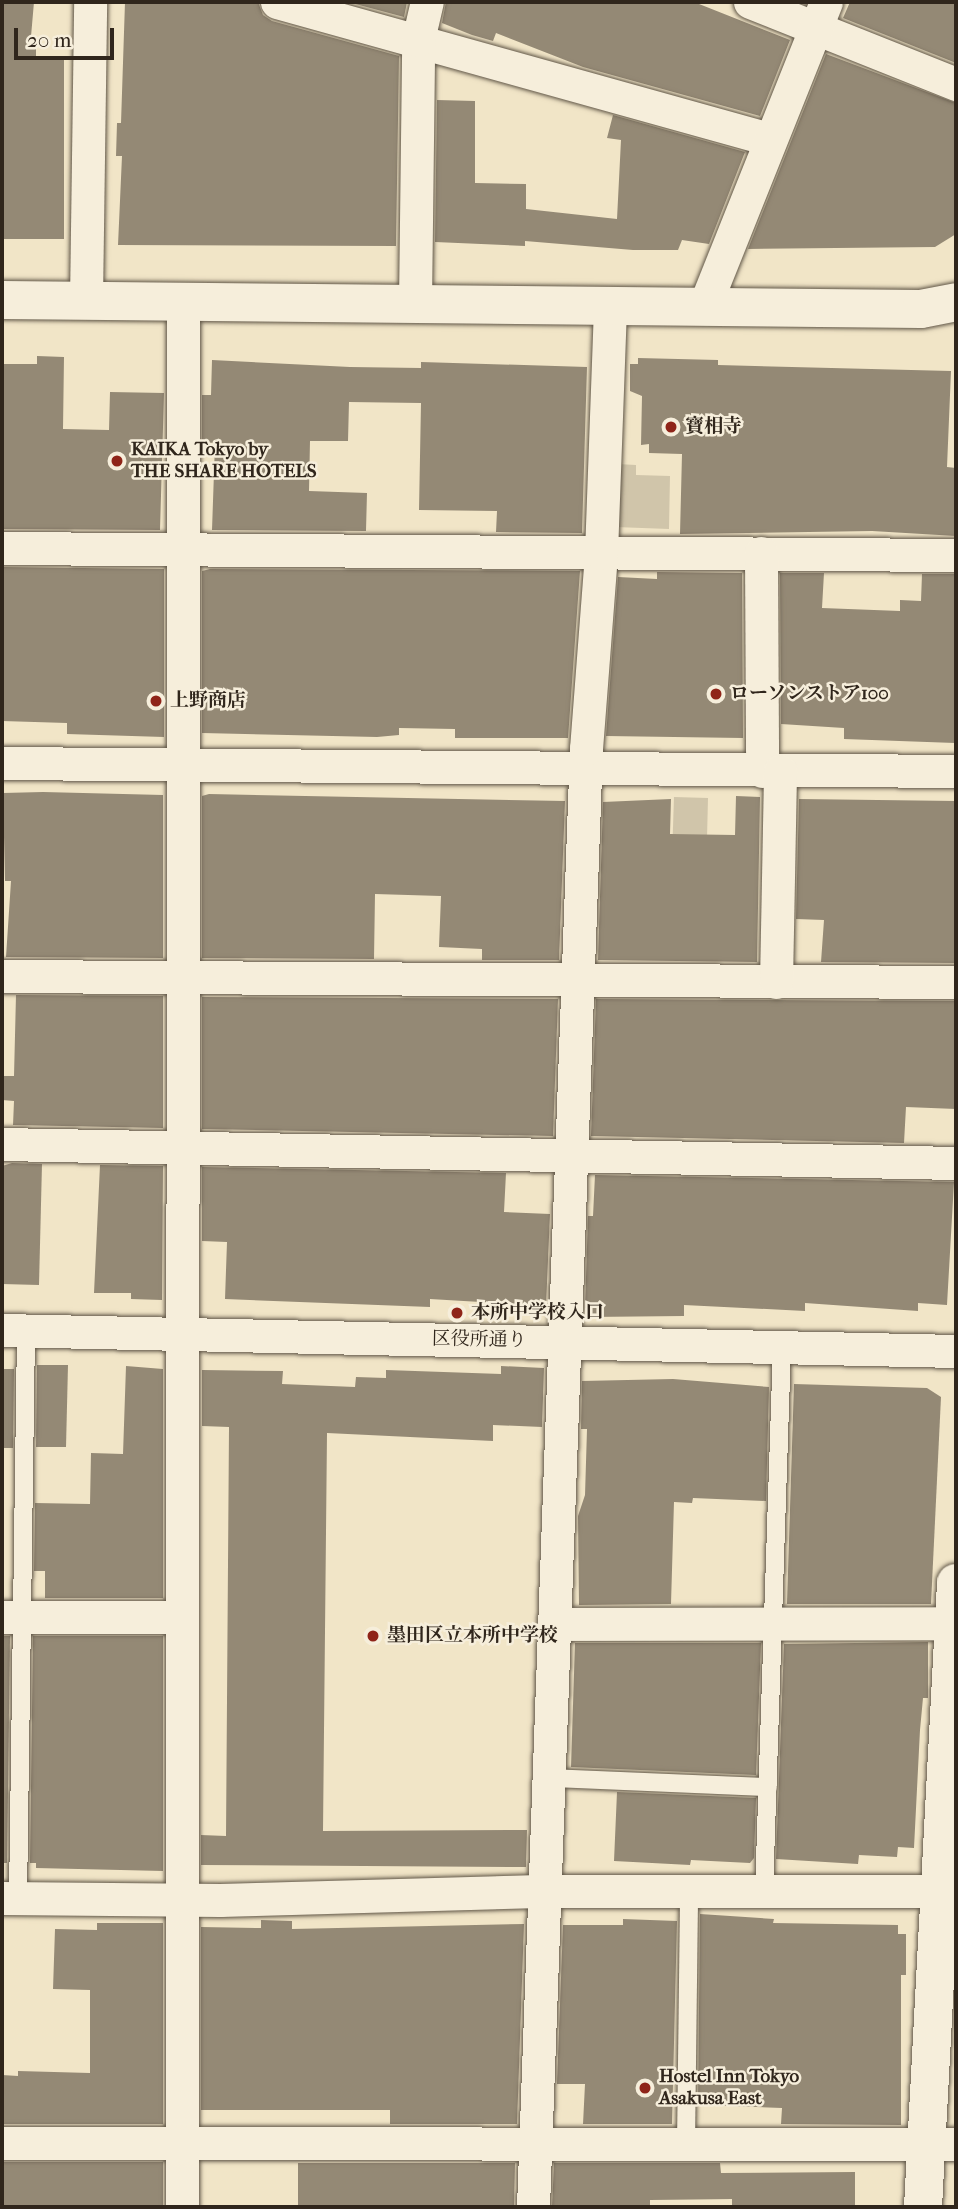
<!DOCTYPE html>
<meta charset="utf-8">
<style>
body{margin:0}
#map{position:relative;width:958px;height:2209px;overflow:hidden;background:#f1e5c7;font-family:"IM FELL French Canon","Noto Serif JP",serif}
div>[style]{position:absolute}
.green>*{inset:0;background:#d0c5aa}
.building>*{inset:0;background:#948975}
.roads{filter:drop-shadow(0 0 2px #605647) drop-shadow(0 0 2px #605647)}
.service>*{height:18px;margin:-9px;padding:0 9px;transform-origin:9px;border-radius:9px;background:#f6eedb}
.minor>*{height:33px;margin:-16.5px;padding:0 16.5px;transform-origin:16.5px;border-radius:16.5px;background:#f6eedb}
.tertiary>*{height:38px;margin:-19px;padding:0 19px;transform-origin:19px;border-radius:19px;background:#f6eedb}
.dots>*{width:19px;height:19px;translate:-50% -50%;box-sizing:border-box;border:4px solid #f6eedb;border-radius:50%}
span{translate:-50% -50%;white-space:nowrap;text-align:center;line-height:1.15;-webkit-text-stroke:5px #f6eedb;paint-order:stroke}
.poi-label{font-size:19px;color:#30261c;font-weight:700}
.left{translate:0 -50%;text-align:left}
.street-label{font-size:19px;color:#30261c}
.frame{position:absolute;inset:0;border:4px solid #30261c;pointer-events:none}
.scale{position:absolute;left:14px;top:28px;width:100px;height:32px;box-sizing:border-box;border:4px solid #30261c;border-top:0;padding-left:9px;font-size:21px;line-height:24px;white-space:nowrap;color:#30261c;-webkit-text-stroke:5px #f6eedb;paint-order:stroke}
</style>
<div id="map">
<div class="green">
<i style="clip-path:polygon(617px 464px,636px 465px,636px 475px,670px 476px,669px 529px,615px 527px)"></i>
<i style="clip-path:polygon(674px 797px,708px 798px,705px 918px,670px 917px)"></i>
</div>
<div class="building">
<i style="clip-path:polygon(2px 2px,34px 2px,30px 48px,36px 48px,36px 58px,64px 60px,64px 239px,2px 239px)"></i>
<i style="clip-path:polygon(125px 2px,258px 2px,263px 15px,272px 21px,399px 56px,396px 246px,118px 245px,122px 156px,116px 156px,117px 123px,121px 123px)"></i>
<i style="clip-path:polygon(348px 2px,407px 2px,404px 17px)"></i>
<i style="clip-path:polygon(446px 2px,694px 2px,790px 40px,760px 116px,583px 67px,496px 33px,493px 41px,472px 35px,442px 23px)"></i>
<i style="clip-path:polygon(850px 2px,956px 2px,956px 63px,843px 18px)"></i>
<i style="clip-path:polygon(826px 54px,956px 103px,956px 234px,935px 247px,748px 249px)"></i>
<i style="clip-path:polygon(437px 100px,475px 101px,475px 183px,526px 184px,526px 209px,617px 219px,621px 140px,607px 138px,613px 115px,745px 152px,709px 244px,682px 240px,678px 250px,633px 250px,525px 241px,525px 246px,435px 242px)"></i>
<i style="clip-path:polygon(37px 356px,64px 357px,63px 429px,109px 430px,110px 392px,164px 393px,160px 530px,2px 529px,2px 364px,37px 364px)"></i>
<i style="clip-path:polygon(638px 358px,718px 360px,718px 365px,951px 371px,947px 467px,956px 468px,956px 536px,872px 531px,680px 534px,682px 454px,649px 453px,649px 444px,641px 445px,642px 396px,630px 391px,630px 364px,638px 364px)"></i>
<i style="clip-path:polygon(212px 360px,350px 367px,421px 368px,421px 362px,587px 367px,582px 533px,496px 532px,497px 511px,419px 510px,421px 403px,349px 402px,348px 441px,310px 441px,309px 491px,367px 493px,366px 531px,212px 530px,215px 443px,202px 442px,202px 395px,211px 395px)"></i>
<i style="clip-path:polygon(2px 567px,164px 569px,164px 737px,67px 734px,67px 723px,2px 721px)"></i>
<i style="clip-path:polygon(210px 569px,580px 571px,568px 738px,455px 738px,455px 729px,399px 728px,399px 735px,377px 737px,202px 733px,202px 571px)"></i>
<i style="clip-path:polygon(657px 572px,742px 573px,743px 738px,606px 736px,618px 577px,657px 579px)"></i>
<i style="clip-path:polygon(780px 573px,824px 573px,822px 608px,900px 611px,900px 600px,921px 601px,922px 574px,956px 574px,955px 743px,844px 739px,844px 728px,781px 724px)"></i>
<i style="clip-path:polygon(43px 792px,163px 795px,163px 958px,6px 957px,11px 881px,5px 881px,3px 793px)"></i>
<i style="clip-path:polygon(209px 794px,565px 801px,559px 960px,482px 960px,482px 949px,439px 947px,441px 896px,375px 894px,374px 959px,202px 958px,202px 796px)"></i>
<i style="clip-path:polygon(736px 796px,760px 797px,757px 962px,598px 960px,603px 802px,671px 799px,670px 834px,735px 835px)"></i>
<i style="clip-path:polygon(799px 799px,956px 801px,956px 963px,821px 962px,824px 920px,796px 919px)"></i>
<i style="clip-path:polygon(16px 995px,163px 996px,163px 1128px,13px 1125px,14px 1101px,2px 1100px,2px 1076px,14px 1076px)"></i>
<i style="clip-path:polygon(202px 997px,558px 999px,553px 1136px,202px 1129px)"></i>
<i style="clip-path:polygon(596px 999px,956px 1001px,956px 1109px,906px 1107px,904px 1143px,591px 1136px)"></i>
<i style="clip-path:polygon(12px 1163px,42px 1164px,39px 1285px,2px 1284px,2px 1166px)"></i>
<i style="clip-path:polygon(100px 1165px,163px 1166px,162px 1300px,131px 1299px,131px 1293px,94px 1293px)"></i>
<i style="clip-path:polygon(202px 1167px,506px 1173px,504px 1212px,550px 1214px,546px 1306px,430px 1299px,430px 1307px,225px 1299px,227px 1242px,202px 1241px)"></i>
<i style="clip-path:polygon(595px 1175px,954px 1182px,947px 1305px,918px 1303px,918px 1311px,805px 1303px,805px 1311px,684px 1305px,684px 1316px,589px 1317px,589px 1308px,585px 1308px,588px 1216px,593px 1216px)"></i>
<i style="clip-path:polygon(37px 1365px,68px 1365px,66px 1447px,36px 1447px)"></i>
<i style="clip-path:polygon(126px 1366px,163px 1369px,163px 1598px,45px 1598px,45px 1571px,34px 1571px,35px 1503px,90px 1504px,91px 1453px,123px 1454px)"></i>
<i style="clip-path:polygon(501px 1366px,544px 1368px,542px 1427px,493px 1425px,493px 1441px,327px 1433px,323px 1831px,527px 1830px,526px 1867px,201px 1865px,201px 1835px,226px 1836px,229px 1427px,202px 1426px,202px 1370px,283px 1371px,282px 1384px,355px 1387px,356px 1377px,386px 1378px,386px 1370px,501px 1374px)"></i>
<i style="clip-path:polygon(2px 1369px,14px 1369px,13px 1448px,2px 1448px)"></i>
<i style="clip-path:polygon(673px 1379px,769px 1387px,766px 1501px,693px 1498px,692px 1503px,674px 1502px,671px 1604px,579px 1605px,578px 1516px,585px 1495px,587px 1429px,581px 1429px,582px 1381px)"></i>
<i style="clip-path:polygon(794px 1384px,927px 1388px,941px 1397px,931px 1604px,787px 1604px)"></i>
<i style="clip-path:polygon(2px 1636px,10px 1636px,7px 1863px,2px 1863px)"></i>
<i style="clip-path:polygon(33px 1636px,163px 1636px,163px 1871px,36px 1868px,36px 1863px,30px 1863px)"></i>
<i style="clip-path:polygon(928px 1642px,928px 1698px,923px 1698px,920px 1730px,914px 1848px,898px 1847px,897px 1857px,859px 1855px,858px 1864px,776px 1859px,784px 1644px)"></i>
<i style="clip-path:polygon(575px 1643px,761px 1643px,756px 1775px,571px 1767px)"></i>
<i style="clip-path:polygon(617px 1792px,756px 1798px,754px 1858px,750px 1863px,691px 1860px,690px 1865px,614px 1861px)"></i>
<i style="clip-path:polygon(700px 1914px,774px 1919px,773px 1923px,898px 1925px,898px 1934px,906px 1934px,906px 1975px,901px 1975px,901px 2125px,781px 2124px,782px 2108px,698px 2105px)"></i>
<i style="clip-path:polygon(623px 1919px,677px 1921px,672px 2124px,583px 2124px,585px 2084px,557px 2084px,563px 1925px,623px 1925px)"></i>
<i style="clip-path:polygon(261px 1920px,292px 1921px,292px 1929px,524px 1924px,517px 2124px,390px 2124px,390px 2110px,201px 2110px,201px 1927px,261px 1928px)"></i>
<i style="clip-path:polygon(97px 1923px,163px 1923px,163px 2124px,2px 2124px,2px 2075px,18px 2076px,18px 2071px,90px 2073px,90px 1990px,53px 1989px,55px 1929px,97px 1930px)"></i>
<i style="clip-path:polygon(2px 2162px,163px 2162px,163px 2207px,2px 2207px)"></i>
<i style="clip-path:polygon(298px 2163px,515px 2163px,514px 2207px,298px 2207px)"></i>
<i style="clip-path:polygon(554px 2163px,720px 2163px,721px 2173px,855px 2172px,855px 2207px,732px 2207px,732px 2199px,650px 2200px,650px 2207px,552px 2207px)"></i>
</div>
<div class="roads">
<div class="service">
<i style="left:551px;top:1778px;width:217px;rotate:2.4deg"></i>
<i style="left:764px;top:1892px;width:545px;rotate:-88.11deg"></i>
<i style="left:18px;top:1898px;width:568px;rotate:-89.19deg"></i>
<i style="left:686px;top:2145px;width:255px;rotate:-89.3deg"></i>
</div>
<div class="minor">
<i style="left:277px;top:2px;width:511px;rotate:15.56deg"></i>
<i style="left:750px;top:2px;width:222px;rotate:21.7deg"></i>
<i style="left:86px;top:301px;width:299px;rotate:-89.2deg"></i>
<i style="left:415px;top:304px;width:264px;rotate:-89.3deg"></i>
<i style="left:418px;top:40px;width:39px;rotate:-77deg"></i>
<i style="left:704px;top:307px;width:328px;rotate:-68.2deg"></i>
<i style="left:2px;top:548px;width:954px;rotate:0.42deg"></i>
<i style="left:761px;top:553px;width:218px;rotate:89.7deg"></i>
<i style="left:2px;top:763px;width:954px;rotate:0.48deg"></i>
<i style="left:2px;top:976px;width:954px;rotate:0.36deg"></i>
<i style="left:776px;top:982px;width:211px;rotate:-88.9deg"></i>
<i style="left:2px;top:1144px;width:954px;rotate:1.14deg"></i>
<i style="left:2px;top:1330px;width:954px;rotate:1.26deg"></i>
<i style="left:2px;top:1617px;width:180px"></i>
<i style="left:556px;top:1624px;width:400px;rotate:-0.1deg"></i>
<i style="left:2px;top:1898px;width:218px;rotate:0.5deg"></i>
<i style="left:220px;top:1900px;width:328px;rotate:-1.6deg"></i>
<i style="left:548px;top:1891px;width:408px"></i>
<i style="left:2px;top:2143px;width:954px;rotate:0.06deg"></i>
<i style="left:182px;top:2207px;width:1905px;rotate:-89.97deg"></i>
<i style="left:533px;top:2207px;width:1459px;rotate:-87.92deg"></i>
<i style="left:586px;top:749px;width:197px;rotate:-85.6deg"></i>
<i style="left:601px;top:553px;width:247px;rotate:-87.9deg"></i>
</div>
<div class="tertiary">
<i style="left:2px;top:300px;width:919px;rotate:0.56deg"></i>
<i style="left:921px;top:309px;width:36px;rotate:-11deg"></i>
<i style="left:923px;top:2207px;width:625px;rotate:-86.97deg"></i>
</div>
</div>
<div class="dots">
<i style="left:671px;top:427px;background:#8f2418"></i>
<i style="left:117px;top:461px;background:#8f2418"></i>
<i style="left:716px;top:694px;background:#8f2418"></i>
<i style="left:156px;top:701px;background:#8f2418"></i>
<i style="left:457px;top:1313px;background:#8f2418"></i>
<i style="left:373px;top:1636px;background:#8f2418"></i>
<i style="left:645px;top:2088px;background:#8f2418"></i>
</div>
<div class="poi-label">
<span class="left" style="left:685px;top:427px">寶相寺</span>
<span class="left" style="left:131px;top:461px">KAIKA Tokyo by<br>THE SHARE HOTELS</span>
<span class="left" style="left:730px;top:694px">ローソンストア100</span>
<span class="left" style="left:170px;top:701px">上野商店</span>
<span class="left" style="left:471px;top:1313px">本所中学校入口</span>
<span class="left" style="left:387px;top:1636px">墨田区立本所中学校</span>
<span class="left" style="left:659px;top:2088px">Hostel Inn Tokyo<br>Asakusa East</span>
</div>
<div class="street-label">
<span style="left:479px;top:1340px;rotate:1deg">区役所通り</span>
</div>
<div class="frame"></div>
<div class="scale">20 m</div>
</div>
